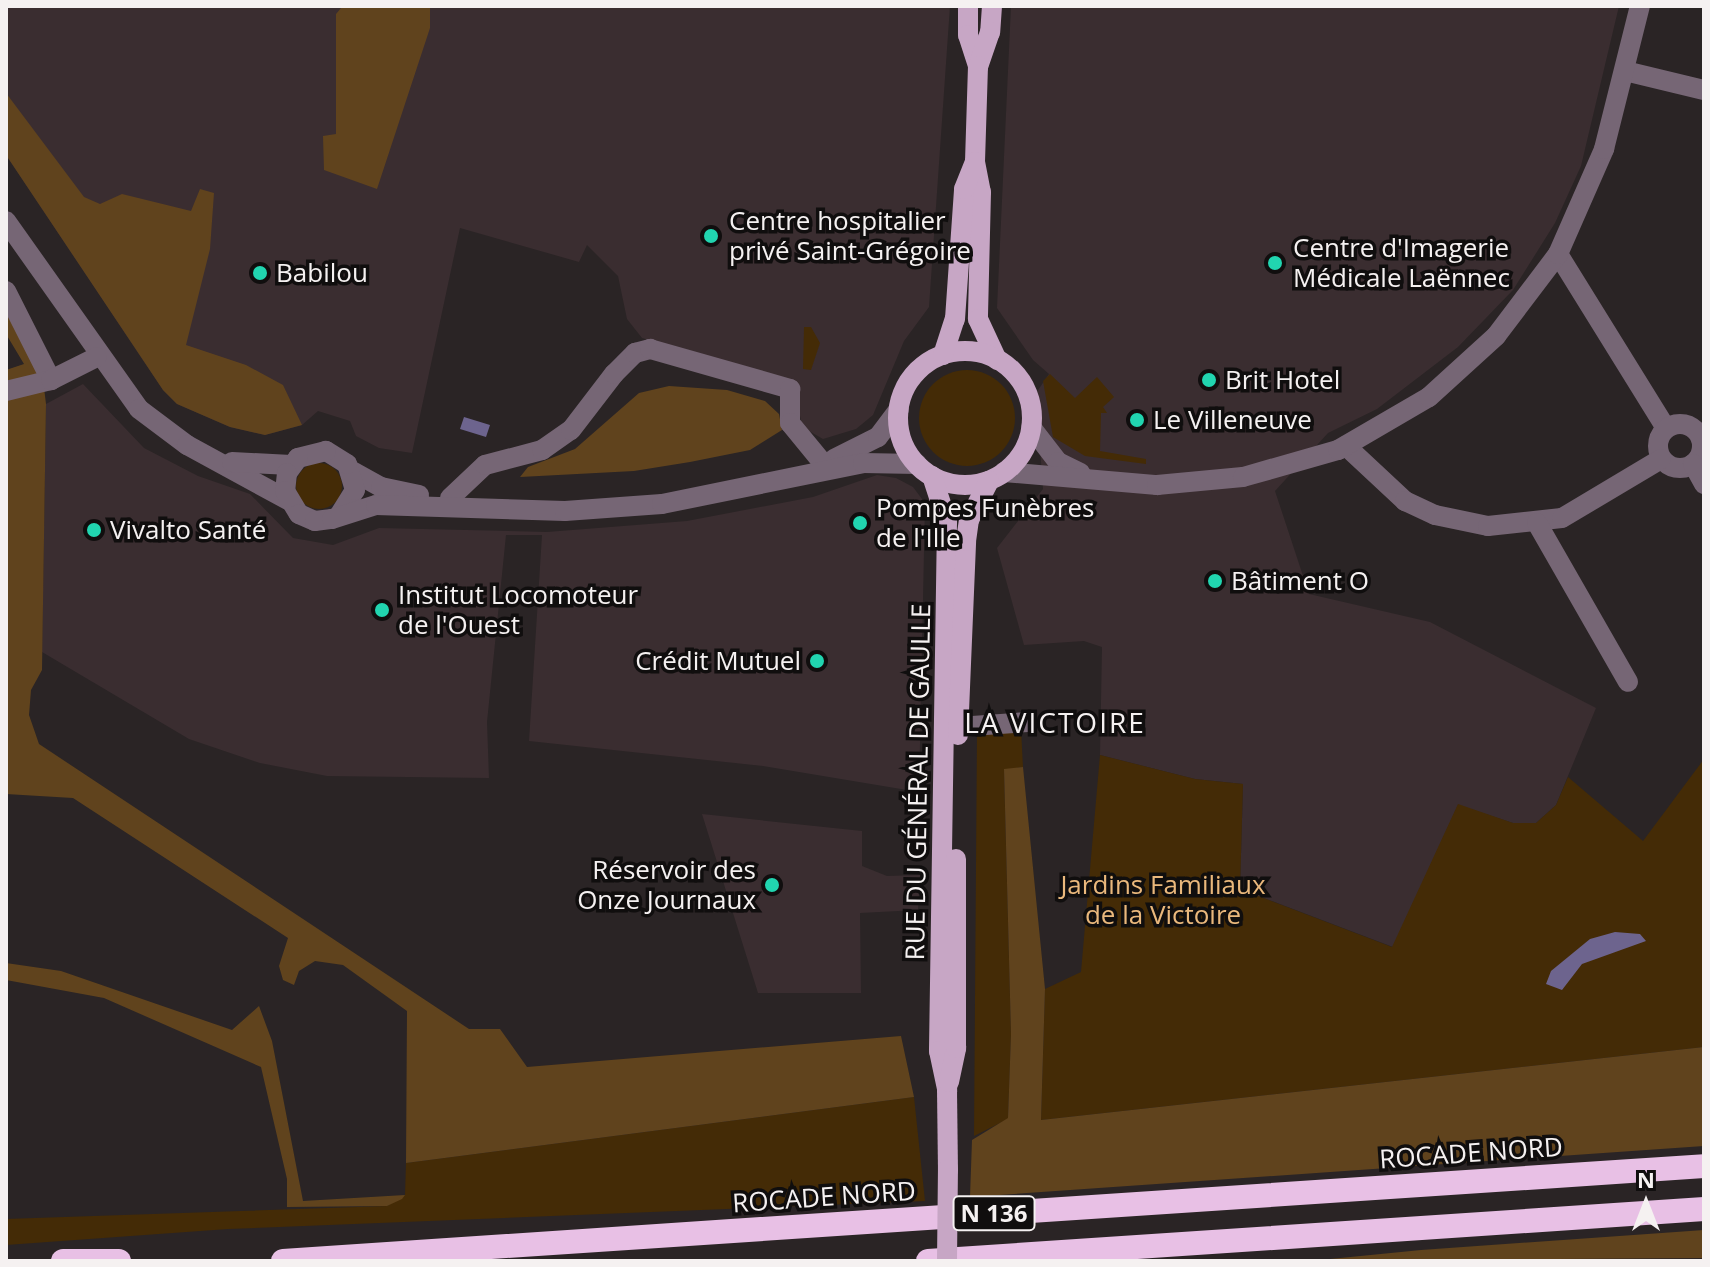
<!DOCTYPE html>
<meta charset="utf-8">
<style>
body{margin:0}
#map{position:relative;width:1710px;height:1267px;overflow:hidden;background:#2a2425;font-family:"Open Sans",sans-serif}
div>[style]{position:absolute}
.built>*{inset:0;background:#3a2d30}
.green>*{inset:0;background:#442b06}
.round{border-radius:50%}
.forest>*{inset:0;background:#60431d}
.water>*{inset:0;background:#6d648e}
.minor>*{height:20px;margin:-10px;padding:0 10px;transform-origin:10px;border-radius:10px;background:#766675}
.minor>.ring{margin:-10px;padding:0;box-sizing:content-box;background:none;border:20px solid #766675;border-radius:50%}
.major>*{height:20px;margin:-10px;padding:0 10px;transform-origin:10px;border-radius:10px;background:#c7a6c5}
.major>.ring{margin:-10px;padding:0;box-sizing:content-box;background:none;border:20px solid #c7a6c5;border-radius:50%}
.highway>*{height:24px;margin:-12px;padding:0 12px;transform-origin:12px;border-radius:12px;background:#e8c0e5}
.major-bridge>*{height:20px;margin:-10px;padding:0 10px;transform-origin:10px;border-radius:10px;background:#c7a6c5}
.dots>*{width:22px;height:22px;translate:-50% -50%;box-sizing:border-box;border:4px solid #100e0e;border-radius:50%}
span{translate:-50% -50%;white-space:nowrap;text-align:center;line-height:1.15;-webkit-text-stroke:7px #100e0e;paint-order:stroke}
.shield-label span{padding:2px 6px;background:#100e0e;border:2px solid;border-radius:6px;-webkit-text-stroke-width:0}
.shield-label{font-size:24px;color:#f5f1f1;font-weight:700}
.poi-label{font-size:26px;color:#f5f1f1}
.left{translate:0 -50%;text-align:left}
.right{translate:-100% -50%;text-align:right}
.street-label{font-size:26px;color:#f5f1f1}
.park-label{font-size:26px;color:#eab87c}
.neighbourhood-label{font-size:28px;color:#f5f1f1;letter-spacing:2px}
.frame{position:absolute;inset:0;border:8px solid #f5f1f1;pointer-events:none}
.north{position:absolute;left:1606px;top:1163px;width:80px;height:80px;-webkit-text-stroke:6px #100e0e;paint-order:stroke;rotate:0deg;font-size:22px;font-weight:700;line-height:32px;text-align:center;color:#f5f1f1}
.north::after{content:'';display:block;margin:auto;width:28px;height:36px;background:#f5f1f1;clip-path:polygon(50% 0,100% 100%,50% 72%,0 100%)}
</style>
<div id="map">
<div class="built">
<i style="clip-path:polygon(6px 6px,950px 6px,929px 307px,904px 341px,873px 415px,856px 429px,823px 439px,802px 427px,795px 387px,642px 338px,627px 319px,618px 276px,587px 245px,579px 262px,460px 228px,412px 453px,379px 448px,356px 436px,350px 421px,318px 411px,302px 425px,265px 435px,230px 427px,177px 404px,163px 390px,6px 155px)"></i>
<i style="clip-path:polygon(1011px 6px,1619px 6px,1581px 166px,1555px 223px,1513px 290px,1458px 347px,1377px 409px,1328px 433px,1275px 491px,1309px 594px,1430px 622px,1596px 708px,1556px 805px,1536px 823px,1513px 823px,1458px 805px,1393px 947px,1240px 889px,1243px 784px,1195px 779px,1100px 755px,1102px 647px,1084px 641px,1024px 645px,997px 548px,1043px 489px,1036px 393px,1049px 374px,1033px 360px,997px 308px)"></i>
<i style="clip-path:polygon(83px 384px,144px 448px,198px 476px,250px 494px,293px 538px,333px 545px,379px 528px,547px 532px,687px 521px,813px 497px,877px 475px,896px 478px,913px 487px,925px 503px,919px 792px,763px 766px,529px 741px,542px 535px,506px 535px,487px 722px,489px 778px,327px 776px,260px 763px,189px 739px,42px 652px,46px 404px)"></i>
<i style="clip-path:polygon(702px 814px,862px 831px,862px 866px,887px 876px,920px 875px,918px 910px,860px 913px,861px 993px,758px 993px)"></i>
</div>
<div class="green">
<i style="clip-path:polygon(804px 327px,811px 327px,820px 343px,811px 370px,803px 369px)"></i>
<i class="round" style="left:919px;top:370px;width:96px;height:96px"></i>
<i style="clip-path:polygon(1050px 374px,1075px 398px,1097px 377px,1114px 397px,1103px 407px,1107px 413px,1101px 413px,1100px 451px,1146px 459px,1146px 464px,1085px 456px,1053px 437px,1043px 381px)"></i>
<i class="round" style="left:296px;top:463px;width:46px;height:46px"></i>
<i style="clip-path:polygon(1021px 729px,1023px 767px,1004px 770px,1011px 1034px,1008px 1119px,974px 1136px,977px 731px)"></i>
<i style="clip-path:polygon(1100px 755px,1195px 779px,1243px 784px,1240px 889px,1392px 947px,1458px 804px,1513px 823px,1536px 823px,1556px 805px,1568px 777px,1643px 841px,1704px 759px,1704px 1047px,1041px 1120px,1045px 989px,1081px 972px)"></i>
<i style="clip-path:polygon(914px 1097px,925px 1201px,228px 1229px,6px 1245px,6px 1219px,387px 1206px,405px 1195px,406px 1163px)"></i>
</div>
<div class="forest">
<i style="clip-path:polygon(430px 6px,430px 28px,377px 189px,324px 170px,323px 136px,336px 134px,336px 14px,341px 8px)"></i>
<i style="clip-path:polygon(6px 93px,84px 197px,100px 204px,122px 194px,191px 211px,200px 189px,214px 193px,210px 249px,186px 345px,246px 365px,283px 385px,302px 425px,265px 435px,230px 427px,177px 404px,163px 390px,6px 155px)"></i>
<i style="clip-path:polygon(6px 299px,40px 355px,46px 404px,42px 670px,31px 690px,29px 715px,39px 744px,469px 1029px,500px 1029px,527px 1067px,901px 1036px,914px 1097px,406px 1163px,407px 1011px,343px 965px,315px 961px,299px 971px,294px 985px,283px 980px,279px 966px,288px 938px,73px 798px,6px 794px,6px 370px,24px 364px,6px 334px)"></i>
<i style="clip-path:polygon(669px 386px,727px 390px,765px 401px,779px 414px,782px 430px,750px 450px,690px 462px,634px 471px,520px 477px,528px 467px,575px 449px,639px 393px)"></i>
<i style="clip-path:polygon(1023px 767px,1045px 989px,1041px 1120px,1704px 1047px,1704px 1146px,970px 1197px,972px 1140px,1008px 1118px,1011px 1034px,1004px 769px)"></i>
<i style="clip-path:polygon(6px 963px,61px 971px,232px 1030px,259px 1006px,272px 1041px,303px 1201px,405px 1195px,402px 1199px,387px 1206px,287px 1207px,287px 1179px,261px 1067px,104px 998px,6px 980px)"></i>
<i style="clip-path:polygon(1704px 1230px,1704px 1258px,1310px 1261px,1421px 1250px)"></i>
</div>
<div class="water">
<i style="clip-path:polygon(464px 417px,490px 425px,486px 437px,460px 429px)"></i>
<i style="clip-path:polygon(1615px 932px,1640px 934px,1646px 941px,1582px 964px,1562px 990px,1546px 984px,1551px 971px,1590px 939px)"></i>
</div>
<div class="minor">
<i style="left:1625px;top:71px;width:81px;rotate:13.5deg"></i>
<i style="left:6px;top:221px;width:230px;rotate:54.7deg"></i>
<i style="left:139px;top:409px;width:60px;rotate:36.9deg"></i>
<i style="left:187px;top:445px;width:115px;rotate:28.6deg"></i>
<i style="left:1558px;top:254px;width:205px;rotate:58.2deg"></i>
<i style="left:6px;top:291px;width:100px;rotate:63.2deg"></i>
<i style="left:6px;top:391px;width:46px;rotate:-13.7deg"></i>
<i style="left:51px;top:380px;width:51px;rotate:-26.6deg"></i>
<i class="ring" style="left:1658px;top:424px;width:24px;height:24px"></i>
<i style="left:1031px;top:427px;width:44px;rotate:52.4deg"></i>
<i style="left:1058px;top:462px;width:25px;rotate:26deg"></i>
<i style="left:1346px;top:446px;width:81px;rotate:43deg"></i>
<i style="left:1405px;top:501px;width:33px;rotate:25deg"></i>
<i style="left:1435px;top:515px;width:54px;rotate:11.7deg"></i>
<i style="left:1488px;top:526px;width:74px;rotate:-6.2deg"></i>
<i style="left:1562px;top:518px;width:115px;rotate:-30.8deg"></i>
<i style="left:834px;top:459px;width:49px;rotate:-26.6deg"></i>
<i style="left:878px;top:437px;width:35px;rotate:-53deg"></i>
<i style="left:232px;top:462px;width:59px;rotate:2.9deg"></i>
<i style="left:1693px;top:464px;width:23px;rotate:61deg"></i>
<i style="left:352px;top:471px;width:33px;rotate:29deg"></i>
<i style="left:381px;top:487px;width:39px;rotate:12deg"></i>
<i style="left:1004px;top:472px;width:154px;rotate:4.9deg"></i>
<i style="left:1157px;top:485px;width:86px;rotate:-5.3deg"></i>
<i style="left:1243px;top:477px;width:99px;rotate:-15.9deg"></i>
<i style="left:1338px;top:450px;width:105px;rotate:-30.2deg"></i>
<i style="left:1429px;top:397px;width:91px;rotate:-42.3deg"></i>
<i style="left:1496px;top:336px;width:103px;rotate:-52.9deg"></i>
<i style="left:1558px;top:254px;width:115px;rotate:-66.3deg"></i>
<i style="left:1604px;top:149px;width:147px;rotate:-75.9deg"></i>
<i style="left:450px;top:498px;width:48px;rotate:-43.3deg"></i>
<i style="left:485px;top:465px;width:59px;rotate:-14.7deg"></i>
<i style="left:542px;top:450px;width:35px;rotate:-35deg"></i>
<i style="left:571px;top:430px;width:71px;rotate:-52.5deg"></i>
<i style="left:614px;top:374px;width:30px;rotate:-45deg"></i>
<i style="left:635px;top:353px;width:16px;rotate:-15deg"></i>
<i style="left:650px;top:349px;width:146px;rotate:15.9deg"></i>
<i style="left:790px;top:389px;width:34px;rotate:90deg"></i>
<i style="left:790px;top:423px;width:50px;rotate:50.6deg"></i>
<i style="left:340px;top:514px;width:28px;rotate:-58deg"></i>
<i style="left:355px;top:490px;width:27px;rotate:-107deg"></i>
<i style="left:347px;top:464px;width:25px;rotate:-148deg"></i>
<i style="left:326px;top:451px;width:29px;rotate:166deg"></i>
<i style="left:298px;top:458px;width:19px;rotate:126deg"></i>
<i style="left:287px;top:473px;width:18px;rotate:96deg"></i>
<i style="left:285px;top:491px;width:27px;rotate:59deg"></i>
<i style="left:299px;top:514px;width:17px;rotate:24deg"></i>
<i style="left:315px;top:521px;width:17px;rotate:-7deg"></i>
<i style="left:332px;top:519px;width:46px;rotate:-17.7deg"></i>
<i style="left:376px;top:505px;width:189px;rotate:1.8deg"></i>
<i style="left:565px;top:511px;width:97px;rotate:-4.1deg"></i>
<i style="left:662px;top:504px;width:205px;rotate:-11.5deg"></i>
<i style="left:863px;top:463px;width:54px;rotate:1.1deg"></i>
<i style="left:1537px;top:523px;width:183px;rotate:60.2deg"></i>
<i style="left:958px;top:727px;width:70px;rotate:-4.1deg"></i>
</div>
<div class="major">
<i style="left:968px;top:6px;width:29px;rotate:90deg"></i>
<i style="left:968px;top:35px;width:33px;rotate:72deg"></i>
<i style="left:992px;top:6px;width:26px;rotate:94deg"></i>
<i style="left:990px;top:32px;width:36px;rotate:109deg"></i>
<i style="left:978px;top:66px;width:96px;rotate:91.8deg"></i>
<i style="left:975px;top:162px;width:31px;rotate:79deg"></i>
<i style="left:981px;top:192px;width:127px;rotate:91.4deg"></i>
<i style="left:978px;top:319px;width:45px;rotate:65.1deg"></i>
<i class="ring" style="left:898px;top:351px;width:114px;height:114px"></i>
<i style="left:943px;top:355px;width:38px;rotate:-72deg"></i>
<i style="left:955px;top:319px;width:130px;rotate:-86deg"></i>
<i style="left:964px;top:189px;width:29px;rotate:-68deg"></i>
<i style="left:932px;top:476px;width:48px;rotate:71.9deg"></i>
<i style="left:947px;top:522px;width:529px;rotate:90.87deg"></i>
<i style="left:939px;top:1051px;width:40px;rotate:78deg"></i>
<i style="left:947px;top:1090px;width:80px;rotate:89.3deg"></i>
<i style="left:958px;top:735px;width:194px;rotate:-87.6deg"></i>
<i style="left:966px;top:541px;width:21px;rotate:-82deg"></i>
<i style="left:969px;top:520px;width:44px;rotate:-62.9deg"></i>
<i style="left:949px;top:1082px;width:35px;rotate:-78deg"></i>
<i style="left:956px;top:1048px;width:189px;rotate:-90deg"></i>
</div>
<div class="highway">
<i style="left:63px;top:1261px;width:56px"></i>
<i style="left:283px;top:1261px;width:1424px;rotate:-3.82deg"></i>
<i style="left:928px;top:1261px;width:778px;rotate:-3.83deg"></i>
</div>
<div class="major-bridge">
<i style="left:947px;top:1261px;width:91px;rotate:-89.4deg"></i>
</div>
<div class="dots">
<i style="left:711px;top:236px;background:#21d5b0"></i>
<i style="left:1275px;top:263px;background:#21d5b0"></i>
<i style="left:260px;top:273px;background:#21d5b0"></i>
<i style="left:1209px;top:380px;background:#21d5b0"></i>
<i style="left:1137px;top:420px;background:#21d5b0"></i>
<i style="left:860px;top:523px;background:#21d5b0"></i>
<i style="left:94px;top:530px;background:#21d5b0"></i>
<i style="left:1215px;top:581px;background:#21d5b0"></i>
<i style="left:382px;top:610px;background:#21d5b0"></i>
<i style="left:817px;top:661px;background:#21d5b0"></i>
<i style="left:772px;top:885px;background:#21d5b0"></i>
</div>
<div class="shield-label">
<span style="left:994px;top:1213px">N 136</span>
</div>
<div class="poi-label">
<span class="left" style="left:729px;top:236px">Centre hospitalier<br>privé Saint-Grégoire</span>
<span class="left" style="left:1293px;top:263px">Centre d'Imagerie<br>Médicale Laënnec</span>
<span class="left" style="left:276px;top:273px">Babilou</span>
<span class="left" style="left:1225px;top:380px">Brit Hotel</span>
<span class="left" style="left:1153px;top:420px">Le Villeneuve</span>
<span class="left" style="left:876px;top:523px">Pompes Funèbres<br>de l'Ille</span>
<span class="left" style="left:110px;top:530px">Vivalto Santé</span>
<span class="left" style="left:1231px;top:581px">Bâtiment O</span>
<span class="left" style="left:398px;top:610px">Institut Locomoteur<br>de l'Ouest</span>
<span class="right" style="left:801px;top:661px">Crédit Mutuel</span>
<span class="right" style="left:756px;top:885px">Réservoir des<br>Onze Journaux</span>
</div>
<div class="street-label">
<span style="left:918px;top:782px;rotate:-89deg">RUE DU GÉNÉRAL DE GAULLE</span>
<span style="left:1471px;top:1153px;rotate:-4deg">ROCADE NORD</span>
<span style="left:824px;top:1197px;rotate:-4deg">ROCADE NORD</span>
</div>
<div class="park-label">
<span style="left:1163px;top:900px">Jardins Familiaux<br>de la Victoire</span>
</div>
<div class="neighbourhood-label">
<span style="left:1055px;top:722px">LA VICTOIRE</span>
</div>
<div class="frame"></div>
<div class="north">N</div>
</div>
